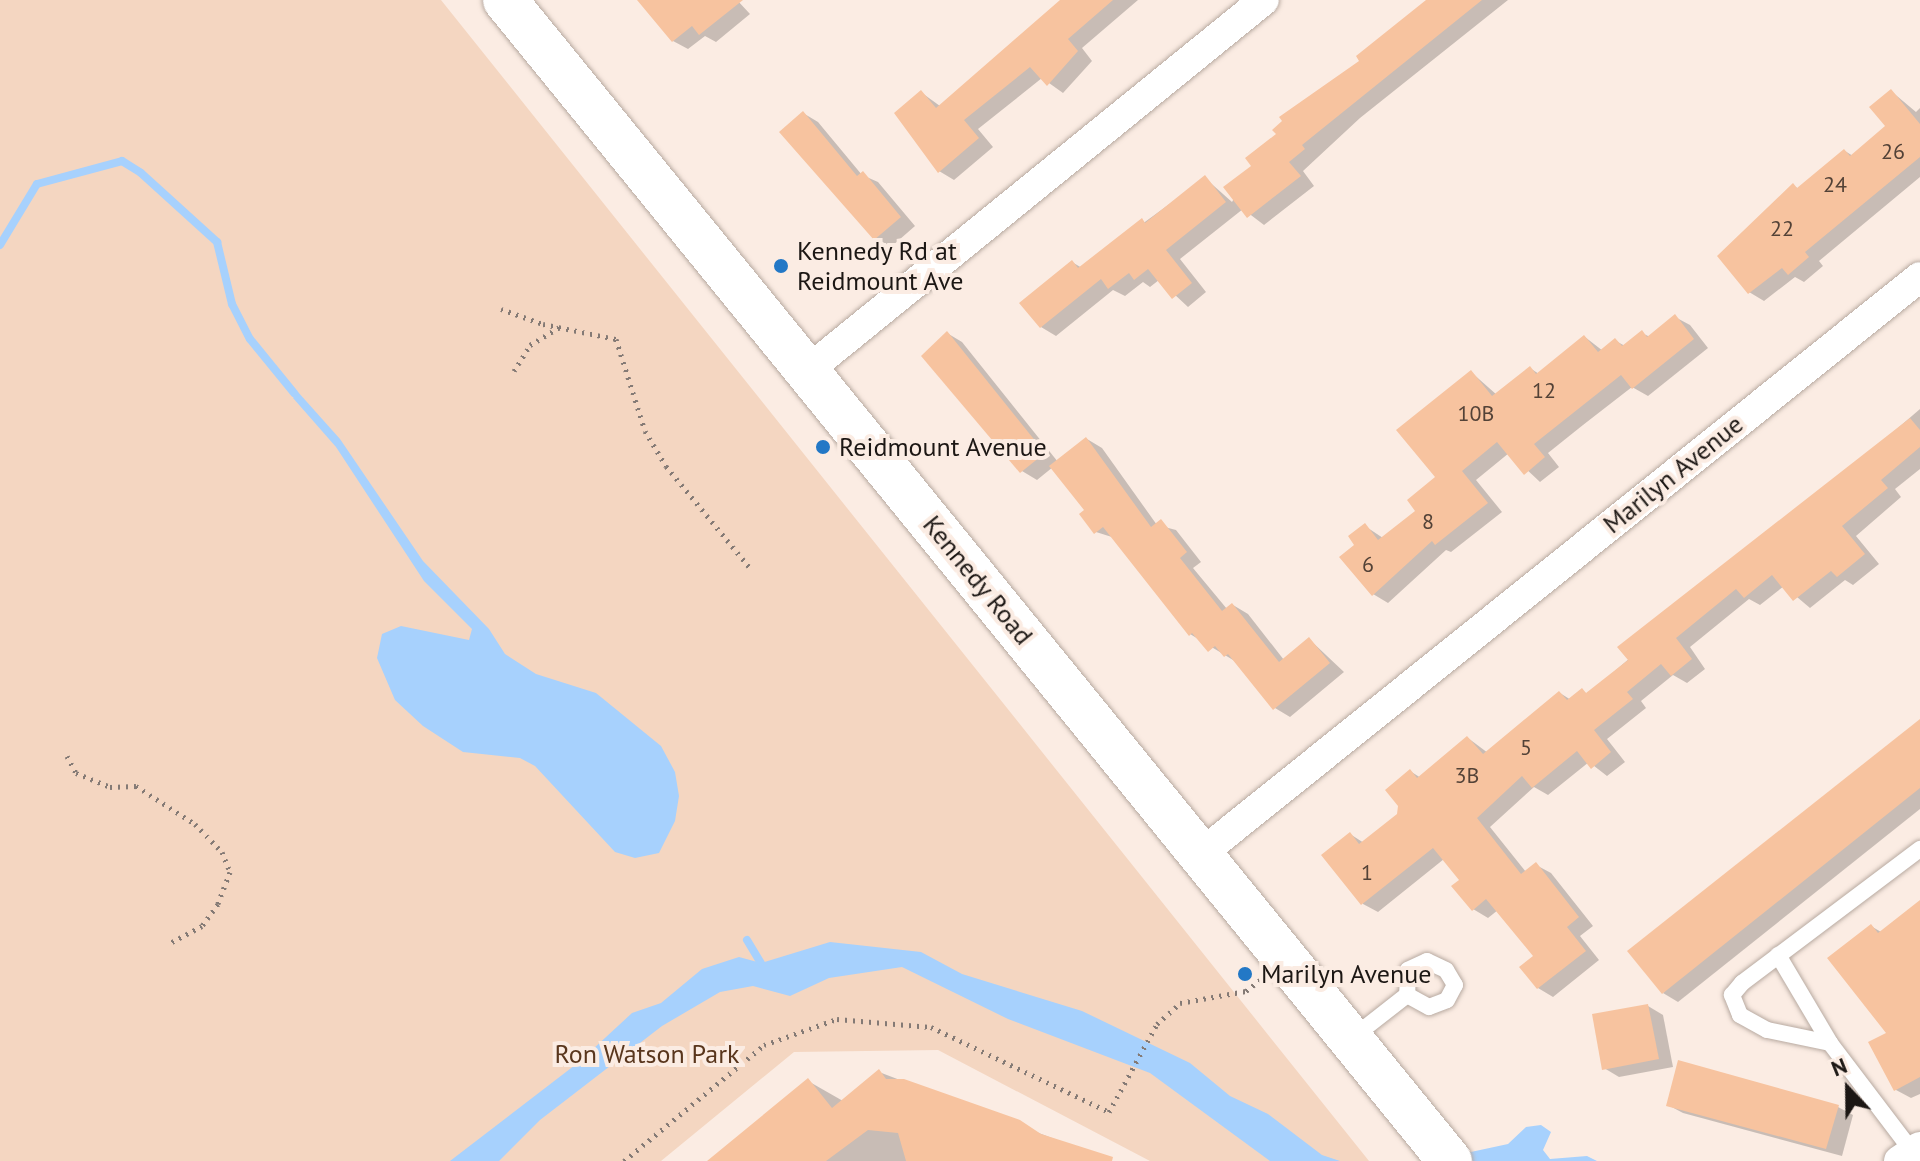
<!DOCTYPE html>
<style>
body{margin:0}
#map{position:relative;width:1920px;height:1161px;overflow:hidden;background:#fbece3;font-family:"PT Sans",sans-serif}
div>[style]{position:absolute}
.green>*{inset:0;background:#f4d6c1}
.water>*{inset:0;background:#a7d1fd}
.shadow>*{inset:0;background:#0003}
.stream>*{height:8px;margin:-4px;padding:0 4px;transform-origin:4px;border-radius:4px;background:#a7d1fd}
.building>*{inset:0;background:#f7c39f}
.path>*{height:5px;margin-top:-2.5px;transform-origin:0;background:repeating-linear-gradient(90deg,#847a75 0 2px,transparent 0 8px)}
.roads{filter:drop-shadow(0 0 2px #b8aaa1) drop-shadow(0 0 2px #b8aaa1)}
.lane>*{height:16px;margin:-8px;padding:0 8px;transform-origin:8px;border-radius:8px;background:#fff}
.street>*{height:30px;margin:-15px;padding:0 15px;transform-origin:15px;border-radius:15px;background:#fff}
.secondary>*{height:44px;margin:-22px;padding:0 22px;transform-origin:22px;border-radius:22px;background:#fff}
.dots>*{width:22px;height:22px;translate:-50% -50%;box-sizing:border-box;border:4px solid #fbece3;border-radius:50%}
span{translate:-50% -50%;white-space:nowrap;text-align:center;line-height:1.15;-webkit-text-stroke:8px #fbece3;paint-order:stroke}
.number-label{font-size:22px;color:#534237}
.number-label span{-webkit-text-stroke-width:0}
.poi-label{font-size:26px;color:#1c1714}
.left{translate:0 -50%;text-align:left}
.street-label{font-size:26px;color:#1c1714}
.park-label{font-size:26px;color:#59361d}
.north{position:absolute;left:1808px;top:1049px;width:80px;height:80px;-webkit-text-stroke:6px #fbece3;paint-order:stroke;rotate:338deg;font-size:22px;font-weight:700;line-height:32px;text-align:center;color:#1c1714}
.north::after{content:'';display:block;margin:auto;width:28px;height:36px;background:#1c1714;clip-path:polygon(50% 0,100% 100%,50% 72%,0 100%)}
</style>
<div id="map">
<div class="green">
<i style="clip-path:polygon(0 0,441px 0,1369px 1161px,1150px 1161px,938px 1050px,794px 1052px,661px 1161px,0 1161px)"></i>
</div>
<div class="water">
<i style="clip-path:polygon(298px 392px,340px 439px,423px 561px,489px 629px,505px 654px,536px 674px,596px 693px,661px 746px,675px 772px,679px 796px,675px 821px,659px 853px,635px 858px,615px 852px,535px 766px,520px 758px,463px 752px,423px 726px,395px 700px,377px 658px,382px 634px,401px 626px,469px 640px,472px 629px,424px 581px,336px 447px,293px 398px)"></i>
<i style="clip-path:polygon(830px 942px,921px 952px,962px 974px,1082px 1011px,1190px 1063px,1230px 1096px,1268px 1114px,1322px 1155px,1340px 1161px,1270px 1161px,1150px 1073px,1008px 1019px,902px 967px,829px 978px,790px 996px,753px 986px,720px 992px,662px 1026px,540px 1120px,499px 1161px,450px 1161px,579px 1062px,632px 1013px,661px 1003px,702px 969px,739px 957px,761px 963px)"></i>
<i style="clip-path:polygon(1541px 1125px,1551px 1132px,1543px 1150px,1550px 1159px,1587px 1156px,1597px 1161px,1429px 1161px,1508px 1144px,1526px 1127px)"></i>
</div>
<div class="shadow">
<i style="clip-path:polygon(640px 0,737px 0,750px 14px,716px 42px,705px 36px,688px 49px,673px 41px)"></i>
<i style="clip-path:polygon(1064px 0,1138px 0,1082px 48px,1092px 61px,1063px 93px,1042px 78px,978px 129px,993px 147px,954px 180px,939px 171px,922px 93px,940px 106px)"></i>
<i style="clip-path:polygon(1429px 0,1508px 0,1360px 118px,1303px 171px,1314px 186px,1264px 225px,1243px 209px,1180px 259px,1206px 292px,1188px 307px,1159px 280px,1150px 287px,1143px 282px,1125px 296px,1113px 290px,1056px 336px,1041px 327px,1072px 262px,1082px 268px,1205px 178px,1232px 202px,1253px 166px)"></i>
<i style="clip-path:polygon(1891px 91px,1916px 112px,1920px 108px,1920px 177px,1819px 261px,1823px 266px,1804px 282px,1795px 277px,1764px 301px,1749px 292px,1794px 186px,1799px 189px,1845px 151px,1853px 156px,1888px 127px)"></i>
<i style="clip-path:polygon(803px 113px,818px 122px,862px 175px,878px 182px,915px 226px,891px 247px,876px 238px)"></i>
<i style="clip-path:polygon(1675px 317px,1690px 325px,1708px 348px,1648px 396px,1632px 387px,1583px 425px,1548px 453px,1559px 467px,1540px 482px,1509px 453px,1476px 480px,1502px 512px,1451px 552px,1446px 550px,1388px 603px,1373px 594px,1357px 545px,1365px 526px,1383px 538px,1418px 511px,1438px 478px,1471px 372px,1497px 395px,1530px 368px,1539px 374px,1585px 337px,1603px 351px,1616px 341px,1625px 346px,1642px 333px,1650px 337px)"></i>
<i style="clip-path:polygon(947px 333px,962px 342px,1058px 462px,1087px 439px,1102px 448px,1157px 525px,1176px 530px,1201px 562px,1193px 568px,1227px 609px,1233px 605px,1248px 614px,1284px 660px,1309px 639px,1344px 672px,1290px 717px,1275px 708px,1238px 663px,1190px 634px,1115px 538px,1096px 532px,1087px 510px,1053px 467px,1037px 480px,1022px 471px)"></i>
<i style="clip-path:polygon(1920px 409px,1920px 469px,1895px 489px,1901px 497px,1856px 536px,1879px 564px,1853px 585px,1845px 580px,1810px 608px,1784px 586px,1760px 605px,1749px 599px,1690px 647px,1705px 669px,1687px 683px,1673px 675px,1641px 701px,1646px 708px,1607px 739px,1625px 762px,1607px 776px,1589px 762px,1548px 795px,1534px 787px,1490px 827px,1526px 872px,1536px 865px,1551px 873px,1593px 926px,1580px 936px,1599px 960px,1553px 997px,1538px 988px,1536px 957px,1498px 910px,1488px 918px,1473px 909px,1462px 880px,1444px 859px,1378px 912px,1363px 904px,1350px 834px,1364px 843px,1399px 815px,1410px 771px,1421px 778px,1468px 738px,1488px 753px,1560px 693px,1571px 700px,1582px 691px,1588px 694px)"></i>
<i style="clip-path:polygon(1920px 720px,1920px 809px,1678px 1002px,1663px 993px)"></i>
<i style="clip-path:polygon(1920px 901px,1920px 1094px,1911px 1098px,1896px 1090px,1871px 926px,1881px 932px)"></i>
<i style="clip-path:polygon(1648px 1006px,1663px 1015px,1673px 1067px,1619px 1077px,1604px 1068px)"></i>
<i style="clip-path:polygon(879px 1072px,1078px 1148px,1101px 1161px,710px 1161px,808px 1081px,843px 1101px)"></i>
<i style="clip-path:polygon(1668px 1105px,1838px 1107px,1853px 1115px,1842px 1156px,1683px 1113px)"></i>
</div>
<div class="stream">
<i style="left:0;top:245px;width:71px;rotate:-58.8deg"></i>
<i style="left:37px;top:184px;width:88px;rotate:-15.1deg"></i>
<i style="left:122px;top:161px;width:22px;rotate:32deg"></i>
<i style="left:141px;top:173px;width:103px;rotate:42.2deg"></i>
<i style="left:217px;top:242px;width:64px;rotate:76.4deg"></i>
<i style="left:232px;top:304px;width:39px;rotate:63deg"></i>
<i style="left:250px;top:339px;width:70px;rotate:50.8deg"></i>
<i style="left:747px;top:940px;width:27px;rotate:59deg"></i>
</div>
<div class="building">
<i style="clip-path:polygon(637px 0,743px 0,699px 35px,692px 26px,672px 42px)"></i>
<i style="clip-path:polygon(1060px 0,1113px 0,1068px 39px,1078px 51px,1047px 86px,1030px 67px,964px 120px,979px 138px,938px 173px,894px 113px,921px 90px,936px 108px)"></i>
<i style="clip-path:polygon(1426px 0,1482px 0,1302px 145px,1305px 149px,1289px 162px,1301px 176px,1247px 218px,1223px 187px,1251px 166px,1245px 158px,1276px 134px,1272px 130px,1282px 121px,1279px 117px,1359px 61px,1356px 56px)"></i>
<i style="clip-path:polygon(1891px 89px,1920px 124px,1920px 157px,1805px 252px,1809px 257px,1788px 275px,1782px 268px,1748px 294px,1717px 256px,1793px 183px,1797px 188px,1844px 149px,1850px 156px,1885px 126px,1869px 107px)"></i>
<i style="clip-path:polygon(803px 111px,857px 176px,863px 171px,901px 217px,874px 240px,779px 132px)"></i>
<i style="clip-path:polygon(1205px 175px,1226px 202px,1166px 250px,1192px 283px,1172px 299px,1148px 269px,1134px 280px,1129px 273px,1108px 289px,1101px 279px,1040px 328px,1019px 303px,1072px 260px,1078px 268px,1142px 218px,1145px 223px)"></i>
<i style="clip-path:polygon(1675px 314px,1694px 339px,1632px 389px,1621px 375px,1568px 417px,1534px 444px,1545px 457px,1524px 475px,1497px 442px,1462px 471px,1488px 503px,1435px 545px,1432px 541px,1372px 596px,1339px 557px,1354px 545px,1348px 536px,1365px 523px,1378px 540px,1415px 511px,1407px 500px,1435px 477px,1396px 430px,1471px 370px,1492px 396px,1530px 366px,1536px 374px,1584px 335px,1598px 352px,1615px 338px,1622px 346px,1642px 330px,1647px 337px)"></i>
<i style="clip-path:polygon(947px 331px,1045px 453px,1020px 473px,921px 356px)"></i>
<i style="clip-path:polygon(1910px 418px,1920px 430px,1920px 447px,1881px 480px,1888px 488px,1842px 526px,1865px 554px,1837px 577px,1831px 571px,1793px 601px,1772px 575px,1744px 598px,1736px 589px,1676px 638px,1692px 659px,1671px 676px,1661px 664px,1627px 692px,1633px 699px,1594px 730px,1611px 752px,1591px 769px,1577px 751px,1532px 788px,1522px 776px,1477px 818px,1521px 874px,1536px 862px,1579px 917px,1567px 927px,1586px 951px,1537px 989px,1519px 967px,1533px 956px,1486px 899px,1472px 911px,1451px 886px,1459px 880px,1433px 848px,1361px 905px,1321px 855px,1350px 832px,1359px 844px,1397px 814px,1398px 806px,1385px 790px,1410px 769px,1417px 778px,1467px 736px,1483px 754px,1559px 691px,1567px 700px,1582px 688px,1586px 693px,1628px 660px,1617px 647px)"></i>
<i style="clip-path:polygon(1086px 437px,1151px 527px,1161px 519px,1187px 552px,1180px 558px,1222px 611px,1232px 603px,1279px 662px,1309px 637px,1330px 663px,1273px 710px,1228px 654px,1224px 657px,1215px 646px,1208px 652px,1192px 633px,1189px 636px,1103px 527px,1094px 534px,1079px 514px,1084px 510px,1049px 466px)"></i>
<i style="clip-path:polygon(1920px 719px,1920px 788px,1662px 994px,1627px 951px)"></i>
<i style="clip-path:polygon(1920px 900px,1920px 1077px,1894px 1091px,1868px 1042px,1886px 1033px,1827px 958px,1871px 924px,1878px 933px)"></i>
<i style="clip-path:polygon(1648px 1004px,1659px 1059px,1602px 1070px,1592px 1014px)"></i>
<i style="clip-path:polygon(1678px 1060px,1839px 1105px,1826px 1149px,1666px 1106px)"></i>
<i style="clip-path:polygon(879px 1069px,886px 1079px,904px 1079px,1020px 1120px,1041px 1134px,1113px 1157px,1112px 1161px,906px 1161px,898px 1133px,868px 1130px,826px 1161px,707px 1161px,808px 1078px,832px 1108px)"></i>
</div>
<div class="path">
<i style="left:501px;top:309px;width:45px;rotate:19.7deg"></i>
<i style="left:543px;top:324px;width:75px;rotate:11.6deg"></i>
<i style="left:616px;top:339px;width:96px;rotate:72.5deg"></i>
<i style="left:645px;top:431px;width:41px;rotate:59deg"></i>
<i style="left:666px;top:466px;width:132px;rotate:50.5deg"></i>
<i style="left:514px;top:371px;width:31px;rotate:-58deg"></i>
<i style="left:530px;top:345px;width:35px;rotate:-31deg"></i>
<i style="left:67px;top:756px;width:19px;rotate:62deg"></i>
<i style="left:76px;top:773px;width:37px;rotate:22deg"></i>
<i style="left:110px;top:787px;width:26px;rotate:-2deg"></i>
<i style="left:136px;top:786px;width:70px;rotate:32.8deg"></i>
<i style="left:195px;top:824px;width:39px;rotate:46deg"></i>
<i style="left:222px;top:852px;width:22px;rotate:68deg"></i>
<i style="left:230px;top:872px;width:34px;rotate:111deg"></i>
<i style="left:218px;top:904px;width:27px;rotate:126deg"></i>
<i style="left:202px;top:926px;width:38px;rotate:152deg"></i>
<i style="left:624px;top:1161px;width:182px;rotate:-39.6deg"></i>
<i style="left:764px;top:1045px;width:77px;rotate:-19.6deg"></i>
<i style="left:837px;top:1019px;width:94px;rotate:4.9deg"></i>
<i style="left:931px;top:1027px;width:197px;rotate:25.5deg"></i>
<i style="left:1109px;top:1112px;width:100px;rotate:-61.4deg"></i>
<i style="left:1157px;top:1024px;width:31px;rotate:-42deg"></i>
<i style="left:1180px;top:1003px;width:67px;rotate:-10.3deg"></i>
<i style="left:1246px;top:991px;width:18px;rotate:-38deg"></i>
</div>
<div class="roads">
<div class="lane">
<i style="left:1778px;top:955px;width:102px;rotate:59.4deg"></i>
<i style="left:1830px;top:1043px;width:136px;rotate:52.8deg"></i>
<i style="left:1352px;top:1038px;width:70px;rotate:-38deg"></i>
<i style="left:1407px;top:995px;width:25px;rotate:29deg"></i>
<i style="left:1429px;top:1007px;width:19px;rotate:-21deg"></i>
<i style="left:1447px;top:1000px;width:17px;rotate:-62deg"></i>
<i style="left:1455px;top:985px;width:17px;rotate:-121deg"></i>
<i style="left:1446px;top:970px;width:21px;rotate:-155deg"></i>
<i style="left:1427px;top:961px;width:21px;rotate:155deg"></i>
<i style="left:1408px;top:970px;width:25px;rotate:92deg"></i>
<i style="left:1830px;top:1043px;width:64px;rotate:-168.3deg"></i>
<i style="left:1767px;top:1030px;width:31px;rotate:-151deg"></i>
<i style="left:1740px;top:1015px;width:22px;rotate:-112deg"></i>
<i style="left:1732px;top:995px;width:16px;rotate:-50deg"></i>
<i style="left:1742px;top:983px;width:223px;rotate:-37deg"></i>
</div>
<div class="street">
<i style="left:808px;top:370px;width:587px;rotate:-39.06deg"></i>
<i style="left:1202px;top:853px;width:920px;rotate:-38.74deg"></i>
<i style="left:1899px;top:1161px;width:25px;rotate:-34deg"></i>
</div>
<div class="secondary">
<i style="left:505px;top:0;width:1497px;rotate:50.86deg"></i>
</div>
</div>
<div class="dots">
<i style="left:781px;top:266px;background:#2378c6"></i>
<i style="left:823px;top:447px;background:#2378c6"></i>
<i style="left:1245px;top:974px;background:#2378c6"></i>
</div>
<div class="number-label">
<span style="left:1893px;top:152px">26</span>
<span style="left:1835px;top:185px">24</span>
<span style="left:1782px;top:229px">22</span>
<span style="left:1544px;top:391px">12</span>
<span style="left:1476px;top:414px">10B</span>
<span style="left:1428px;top:522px">8</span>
<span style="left:1368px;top:565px">6</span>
<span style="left:1526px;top:748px">5</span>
<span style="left:1467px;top:776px">3B</span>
<span style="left:1367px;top:873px">1</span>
</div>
<div class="poi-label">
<span class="left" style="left:797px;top:266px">Kennedy Rd at<br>Reidmount Ave</span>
<span class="left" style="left:839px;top:447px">Reidmount Avenue</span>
<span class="left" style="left:1261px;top:974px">Marilyn Avenue</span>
</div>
<div class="street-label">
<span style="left:1673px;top:474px;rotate:-39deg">Marilyn Avenue</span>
<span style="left:978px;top:580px;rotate:51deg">Kennedy Road</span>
</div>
<div class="park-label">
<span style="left:647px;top:1054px">Ron Watson Park</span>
</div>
<div class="north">N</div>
</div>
